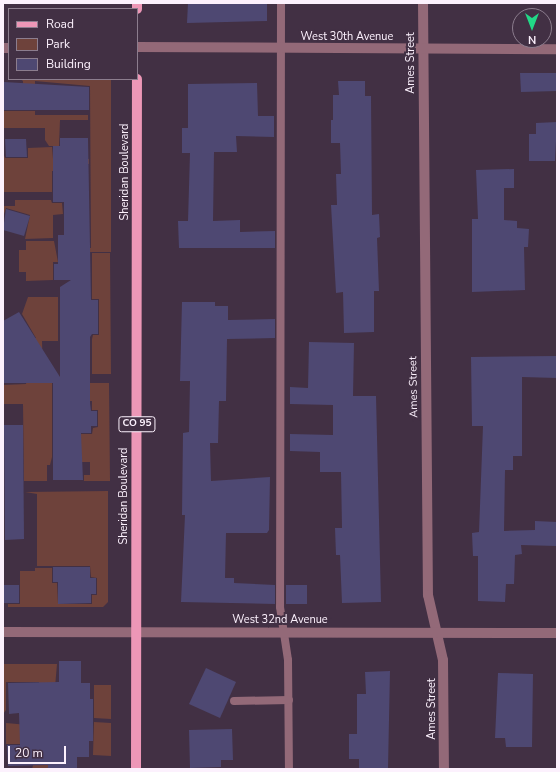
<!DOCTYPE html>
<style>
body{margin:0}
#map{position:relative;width:560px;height:772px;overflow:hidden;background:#423044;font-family:"Nunito Sans",sans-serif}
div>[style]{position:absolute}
.green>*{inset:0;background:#6e423b}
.building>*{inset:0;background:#4e4872}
.service>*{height:8px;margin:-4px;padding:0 4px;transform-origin:4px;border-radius:4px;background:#936978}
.minor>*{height:10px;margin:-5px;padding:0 5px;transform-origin:5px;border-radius:5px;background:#936978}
.tertiary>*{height:10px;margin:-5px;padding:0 5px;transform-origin:5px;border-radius:5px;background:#936978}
.primary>*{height:10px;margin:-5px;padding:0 5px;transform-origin:5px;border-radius:5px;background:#ed97b7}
span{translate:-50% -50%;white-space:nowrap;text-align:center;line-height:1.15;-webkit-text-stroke:4px #423044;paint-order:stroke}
.shield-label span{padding:1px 3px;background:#423044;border:1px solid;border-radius:3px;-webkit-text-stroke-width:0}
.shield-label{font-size:10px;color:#fcf1fd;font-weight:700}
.street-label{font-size:11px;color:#fcf1fd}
.frame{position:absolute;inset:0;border:4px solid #fcf1fd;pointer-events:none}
.legend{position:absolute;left:8px;top:8px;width:130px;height:72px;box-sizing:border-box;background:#423044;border:1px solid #8c7d8e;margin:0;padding:5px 7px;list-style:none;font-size:12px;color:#fcf1fd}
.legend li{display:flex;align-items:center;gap:8px;height:20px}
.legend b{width:20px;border:1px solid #8c7d8e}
.north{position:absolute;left:512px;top:8px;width:40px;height:40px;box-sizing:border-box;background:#423044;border:1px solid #8c7d8e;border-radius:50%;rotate:180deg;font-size:11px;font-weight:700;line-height:16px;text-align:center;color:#fcf1fd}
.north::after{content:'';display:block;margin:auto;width:14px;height:18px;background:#22d887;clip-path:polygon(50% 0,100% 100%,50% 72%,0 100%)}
.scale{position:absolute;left:8px;top:746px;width:58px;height:18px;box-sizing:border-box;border:2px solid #fcf1fd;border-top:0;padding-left:5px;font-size:12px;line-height:14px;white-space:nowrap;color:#fcf1fd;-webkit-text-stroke:3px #423044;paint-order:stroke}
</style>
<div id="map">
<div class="green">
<i style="clip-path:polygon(20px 79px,111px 79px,111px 252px,87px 252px,87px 248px,91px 248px,90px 86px,35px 81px,35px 100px,23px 100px,23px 81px)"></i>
<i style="clip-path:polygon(3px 111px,35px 111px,35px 115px,88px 115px,88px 120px,60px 120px,59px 146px,49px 146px,45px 140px,45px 128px,3px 128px)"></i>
<i style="clip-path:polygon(52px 147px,53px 159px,89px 159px,89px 164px,60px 164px,60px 171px,52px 171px,52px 192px,3px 192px,3px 153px,5px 158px,28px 158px,28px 148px)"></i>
<i style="clip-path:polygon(15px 200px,51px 200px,52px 203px,62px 203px,63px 214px,53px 215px,53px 238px,25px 239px,30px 215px,6px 208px,3px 217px,3px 206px,15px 206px)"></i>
<i style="clip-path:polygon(26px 241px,54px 241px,58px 262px,53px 262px,53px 280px,26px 281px,26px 272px,19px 272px,19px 250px,26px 250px)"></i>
<i style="clip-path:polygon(92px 253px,110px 253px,111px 374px,92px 374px,92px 339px,93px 335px,99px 335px,99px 299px,92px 299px)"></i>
<i style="clip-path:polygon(28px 297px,58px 297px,58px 341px,42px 341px,43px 375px,17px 338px,36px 338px,22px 314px)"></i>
<i style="clip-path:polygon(52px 377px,52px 457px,50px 465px,47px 465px,47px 481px,24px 481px,23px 404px,3px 404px,3px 385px,26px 384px,27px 378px)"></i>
<i style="clip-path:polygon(53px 383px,109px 383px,110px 481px,84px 481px,84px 475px,90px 475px,90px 462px,82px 462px,82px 457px,53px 457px,53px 434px,92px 434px,93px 428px,98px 427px,98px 410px,92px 410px,92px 401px,53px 401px)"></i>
<i style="clip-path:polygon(108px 491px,108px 602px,103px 607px,8px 607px,8px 604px,20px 604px,20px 571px,35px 571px,35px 568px,52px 568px,52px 583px,57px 583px,58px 604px,92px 604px,92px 595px,97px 595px,97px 578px,91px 577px,90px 566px,37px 566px,37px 494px,25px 492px)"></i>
<i style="clip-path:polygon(3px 664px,57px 664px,48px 769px,32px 769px,39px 744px,6px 744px,6px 723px,39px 726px,39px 682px,6px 682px,6px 710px,3px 714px)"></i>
<i style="clip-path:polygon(94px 685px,111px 685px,111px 719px,94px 718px)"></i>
<i style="clip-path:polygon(94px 722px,111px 723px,111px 756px,93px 755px)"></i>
</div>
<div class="building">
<i style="clip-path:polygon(188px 3px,267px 3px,267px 21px,187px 23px)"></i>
<i style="clip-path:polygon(520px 73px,557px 73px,557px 91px,521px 92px)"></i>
<i style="clip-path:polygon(338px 81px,365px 81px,365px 96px,371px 96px,372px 215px,379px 214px,380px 237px,377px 238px,379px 291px,374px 291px,374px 332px,344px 333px,343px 292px,336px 293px,331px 205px,337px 205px,336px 174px,341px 174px,340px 143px,331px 143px,331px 120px,333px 120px,333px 95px,339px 95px)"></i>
<i style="clip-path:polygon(4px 82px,89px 87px,89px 110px,4px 110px)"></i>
<i style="clip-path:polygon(257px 83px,258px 116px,274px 116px,274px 137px,236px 136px,237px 152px,214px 152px,213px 221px,240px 220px,240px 232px,275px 231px,275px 248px,179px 248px,178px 221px,188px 221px,190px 153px,182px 153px,182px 128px,188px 128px,188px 84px)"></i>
<i style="clip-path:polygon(557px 122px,555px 161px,529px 161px,529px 134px,536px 134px,536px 123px)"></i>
<i style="clip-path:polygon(60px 138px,88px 138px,91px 300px,98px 300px,98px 334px,92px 334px,90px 337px,90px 403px,91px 411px,97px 411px,97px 426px,91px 426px,91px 433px,81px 433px,83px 480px,53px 480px,53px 383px,4px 383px,3px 321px,19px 312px,60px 377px,60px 287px,71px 280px,54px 280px,54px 264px,58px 264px,58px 235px,64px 235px,64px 202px,53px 202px,53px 146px,60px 146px)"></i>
<i style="clip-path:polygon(5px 139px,26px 139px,27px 157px,6px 157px)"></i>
<i style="clip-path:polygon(514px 169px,514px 188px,504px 188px,504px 220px,517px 221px,517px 228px,529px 229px,528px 247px,524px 247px,525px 290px,472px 292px,472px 219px,478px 219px,476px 170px)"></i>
<i style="clip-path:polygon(6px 209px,30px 216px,24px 236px,3px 230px)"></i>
<i style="clip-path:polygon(182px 302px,215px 302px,215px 306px,228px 306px,228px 320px,275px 319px,275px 338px,227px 339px,226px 401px,219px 401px,218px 443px,210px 443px,211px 481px,270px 477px,269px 530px,267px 533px,226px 533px,225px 578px,234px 578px,234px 583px,275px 585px,275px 604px,181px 602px,185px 515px,182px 515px,183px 433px,189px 432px,190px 381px,180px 381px)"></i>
<i style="clip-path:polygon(309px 342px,354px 343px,353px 396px,376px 396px,381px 602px,342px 603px,340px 555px,336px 555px,335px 528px,342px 528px,341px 472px,320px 472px,320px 452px,290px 451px,290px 434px,333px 435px,333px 405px,290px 404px,290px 387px,308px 388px)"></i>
<i style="clip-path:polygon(557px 356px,557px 378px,522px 377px,522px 456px,513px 456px,513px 470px,505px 470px,504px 531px,535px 530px,535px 521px,557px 522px,557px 546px,521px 545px,522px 554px,515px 555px,514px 584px,506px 584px,505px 602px,478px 601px,478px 556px,473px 556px,472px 533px,479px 532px,483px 426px,472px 426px,471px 357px)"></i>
<i style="clip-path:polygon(4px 425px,23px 425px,24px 539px,5px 540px)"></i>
<i style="clip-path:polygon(53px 567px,90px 567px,90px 578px,96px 578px,96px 594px,91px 594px,91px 603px,58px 604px,58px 582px,53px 582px)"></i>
<i style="clip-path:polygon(3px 585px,19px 585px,19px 603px,3px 603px)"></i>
<i style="clip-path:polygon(286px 585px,307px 585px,307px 604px,286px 604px)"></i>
<i style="clip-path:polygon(59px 661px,81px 661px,81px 683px,90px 683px,90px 699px,93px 699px,93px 741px,89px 741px,89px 757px,77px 757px,77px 769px,48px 769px,48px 765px,8px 766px,7px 745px,20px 745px,19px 713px,9px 714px,8px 683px,59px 682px)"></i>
<i style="clip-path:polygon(206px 668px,236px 682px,220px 718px,189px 704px)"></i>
<i style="clip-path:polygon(390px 671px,388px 768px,359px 768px,359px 759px,349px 759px,349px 734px,357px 734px,357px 694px,366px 694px,365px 672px)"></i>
<i style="clip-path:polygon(498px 673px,533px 674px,532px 747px,506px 747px,505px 738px,495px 738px)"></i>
<i style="clip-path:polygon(232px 729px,233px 760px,221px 760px,221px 767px,190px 768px,189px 730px)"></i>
</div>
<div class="service">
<i style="left:281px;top:3px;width:604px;rotate:90.09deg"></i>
<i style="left:280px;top:607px;width:54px;rotate:81.4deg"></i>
<i style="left:288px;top:660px;width:109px;rotate:89.5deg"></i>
<i style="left:234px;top:701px;width:55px;rotate:-1deg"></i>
</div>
<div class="minor">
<i style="left:423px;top:3px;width:592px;rotate:89.52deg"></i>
<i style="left:428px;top:595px;width:67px;rotate:77deg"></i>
<i style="left:443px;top:660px;width:109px;rotate:89.5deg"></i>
<i style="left:137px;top:47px;width:420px;rotate:0.3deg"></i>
<i style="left:3px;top:48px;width:6px"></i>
</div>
<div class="tertiary">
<i style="left:3px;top:632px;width:554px;rotate:0.1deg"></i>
</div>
<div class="primary">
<i style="left:137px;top:3px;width:6px;rotate:90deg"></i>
<i style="left:136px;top:769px;width:690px;rotate:-89.92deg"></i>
</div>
<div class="shield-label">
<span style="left:137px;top:424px">CO 95</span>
</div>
<div class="street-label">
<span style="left:347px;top:37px">West 30th Avenue</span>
<span style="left:411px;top:63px;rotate:-90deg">Ames Street</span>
<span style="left:125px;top:172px;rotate:-90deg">Sheridan Boulevard</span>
<span style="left:414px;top:387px;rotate:-91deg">Ames Street</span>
<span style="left:124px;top:496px;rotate:-90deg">Sheridan Boulevard</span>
<span style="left:280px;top:620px">West 32nd Avenue</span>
<span style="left:432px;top:709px;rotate:-90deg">Ames Street</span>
</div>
<div class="frame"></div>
<ul class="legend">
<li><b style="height:5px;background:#ed97b7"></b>Road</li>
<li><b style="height:11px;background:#6e423b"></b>Park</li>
<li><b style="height:11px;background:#4e4872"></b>Building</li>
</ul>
<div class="north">N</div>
<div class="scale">20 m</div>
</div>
